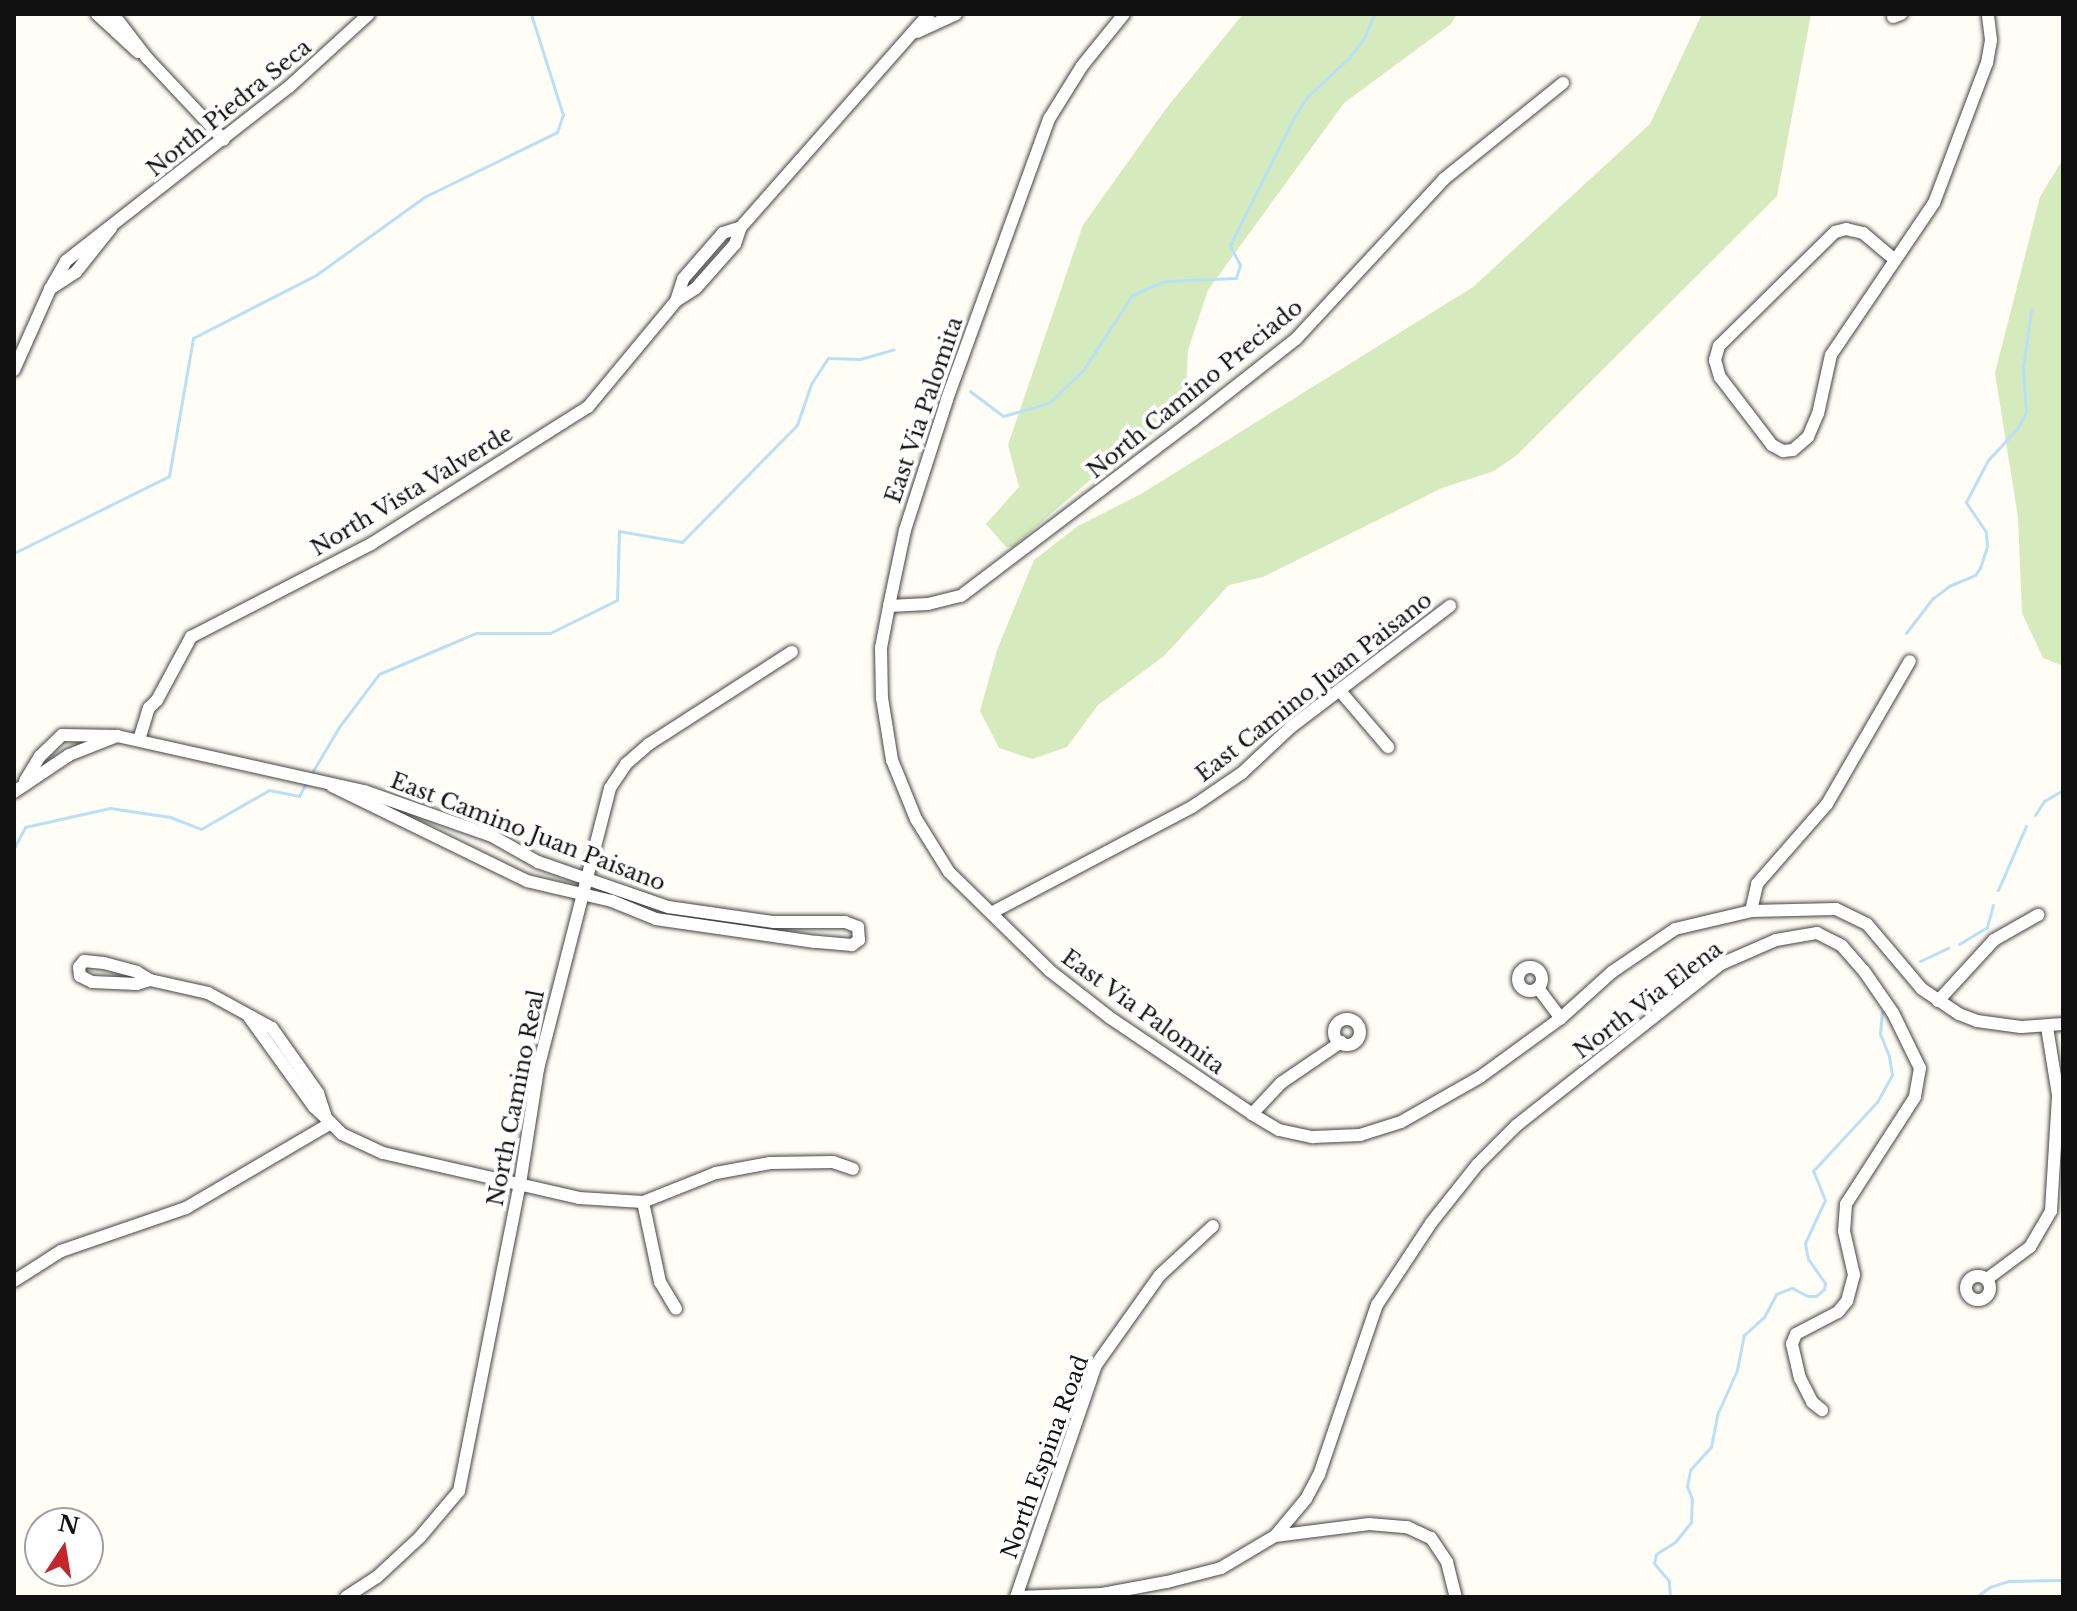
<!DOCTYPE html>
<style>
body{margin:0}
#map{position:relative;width:2077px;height:1611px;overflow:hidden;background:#fffdf5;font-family:"Libre Baskerville",serif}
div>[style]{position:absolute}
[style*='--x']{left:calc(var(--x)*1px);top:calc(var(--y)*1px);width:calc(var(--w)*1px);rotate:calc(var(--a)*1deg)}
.green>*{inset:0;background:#d5ebbd}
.stream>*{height:3px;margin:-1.5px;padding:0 1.5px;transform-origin:1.5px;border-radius:1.5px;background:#b9e0f7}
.roads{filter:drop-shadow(0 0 2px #444) drop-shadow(0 0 2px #444)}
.street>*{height:12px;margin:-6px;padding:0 6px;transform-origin:6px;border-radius:6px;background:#fff}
.street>.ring{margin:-6px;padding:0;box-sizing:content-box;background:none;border:12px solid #fff;border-radius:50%}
span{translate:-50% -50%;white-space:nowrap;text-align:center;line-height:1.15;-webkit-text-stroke:8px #fff;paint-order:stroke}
.street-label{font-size:22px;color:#111}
.frame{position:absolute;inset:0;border:16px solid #111;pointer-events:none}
.north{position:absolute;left:24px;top:1507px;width:80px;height:80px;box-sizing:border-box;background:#fff;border:2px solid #a0a0a0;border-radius:50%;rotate:12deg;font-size:22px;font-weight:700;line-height:32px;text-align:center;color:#111}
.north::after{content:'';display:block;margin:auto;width:28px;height:36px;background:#c4262e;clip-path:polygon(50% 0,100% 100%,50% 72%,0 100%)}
</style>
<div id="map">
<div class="green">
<div style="clip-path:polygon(1243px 14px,1457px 14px,1451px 24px,1344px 103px,1208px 290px,1188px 350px,1185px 409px,1089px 481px,1013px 547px,1006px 547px,986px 524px,1019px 487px,1008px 445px,1083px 225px,1165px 110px)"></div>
<div style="clip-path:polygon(1702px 14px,1811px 14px,1777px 196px,1517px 455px,1494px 471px,1442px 488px,1263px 577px,1229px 585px,1164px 656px,1098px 705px,1067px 747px,1032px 759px,999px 748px,980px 711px,997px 650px,1034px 560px,1078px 526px,1141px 494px,1473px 287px,1650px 124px)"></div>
<div style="clip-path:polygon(2063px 159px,2063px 666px,2043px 658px,2022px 613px,2018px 517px,1995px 373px,2040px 197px)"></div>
</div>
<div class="stream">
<div style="--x:970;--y:391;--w:41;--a:37.1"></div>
<div style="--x:1003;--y:416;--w:48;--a:-15.8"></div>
<div style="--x:1049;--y:403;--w:49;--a:-44.2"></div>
<div style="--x:1084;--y:369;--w:88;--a:-57"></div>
<div style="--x:1132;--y:295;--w:36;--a:-23"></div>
<div style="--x:1165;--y:281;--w:71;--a:-2.4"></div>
<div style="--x:1236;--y:278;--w:14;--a:-73"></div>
<div style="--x:1240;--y:265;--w:22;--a:-117"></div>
<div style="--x:1230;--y:245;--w:144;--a:-63.3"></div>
<div style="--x:1295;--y:116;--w:22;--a:-58"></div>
<div style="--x:1307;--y:97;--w:57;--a:-42.9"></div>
<div style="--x:1349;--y:58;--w:25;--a:-53"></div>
<div style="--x:1364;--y:38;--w:26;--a:-67"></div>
<div style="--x:14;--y:553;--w:173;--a:-26.4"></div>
<div style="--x:169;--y:476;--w:140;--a:-80.1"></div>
<div style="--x:193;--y:338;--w:138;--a:-27.1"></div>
<div style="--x:316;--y:275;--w:133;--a:-35.8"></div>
<div style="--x:424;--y:197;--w:148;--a:-26"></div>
<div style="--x:557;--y:132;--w:18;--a:-71"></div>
<div style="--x:563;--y:115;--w:106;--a:-107.6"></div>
<div style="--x:1906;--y:633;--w:43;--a:-52.6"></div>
<div style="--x:1932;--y:599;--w:21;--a:-37"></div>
<div style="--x:1949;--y:586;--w:28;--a:-23"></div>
<div style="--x:1975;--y:575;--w:9;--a:-54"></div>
<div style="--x:1980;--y:568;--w:23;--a:-72"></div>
<div style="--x:1987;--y:546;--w:14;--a:-94"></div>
<div style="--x:1986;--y:532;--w:36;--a:-124"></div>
<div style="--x:1966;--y:502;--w:47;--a:-62.4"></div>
<div style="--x:1988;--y:460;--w:42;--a:-46.9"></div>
<div style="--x:2017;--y:429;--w:19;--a:-62"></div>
<div style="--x:2026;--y:412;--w:43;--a:-94"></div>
<div style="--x:2023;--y:369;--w:60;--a:-82.3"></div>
<div style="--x:310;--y:776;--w:57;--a:-59.4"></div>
<div style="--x:339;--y:727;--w:66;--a:-53"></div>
<div style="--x:379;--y:674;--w:105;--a:-22.9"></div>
<div style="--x:476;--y:633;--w:74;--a:0"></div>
<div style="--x:550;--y:633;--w:75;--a:-26.2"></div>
<div style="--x:617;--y:600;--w:69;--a:-88.3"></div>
<div style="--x:619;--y:531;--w:64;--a:9.9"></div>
<div style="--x:682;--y:542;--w:164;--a:-45.5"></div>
<div style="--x:797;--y:425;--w:43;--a:-71.1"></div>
<div style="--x:811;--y:384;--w:31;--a:-57"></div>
<div style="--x:828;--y:358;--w:32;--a:2"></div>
<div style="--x:860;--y:359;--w:35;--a:-16"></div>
<div style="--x:2035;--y:815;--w:17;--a:-57"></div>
<div style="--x:2044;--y:801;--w:22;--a:-30"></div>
<div style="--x:14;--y:848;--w:24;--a:-62"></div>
<div style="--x:25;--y:827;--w:87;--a:-12.6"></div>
<div style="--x:110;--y:808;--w:61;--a:8.5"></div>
<div style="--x:170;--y:817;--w:33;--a:21"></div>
<div style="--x:201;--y:829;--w:78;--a:-29.8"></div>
<div style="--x:269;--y:790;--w:31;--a:11"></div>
<div style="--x:299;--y:796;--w:15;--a:-62"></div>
<div style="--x:1998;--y:890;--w:70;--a:-66.4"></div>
<div style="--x:1959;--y:944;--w:33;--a:-31"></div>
<div style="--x:1987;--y:927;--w:23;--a:-75"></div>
<div style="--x:1920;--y:961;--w:31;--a:-25"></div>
<div style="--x:1670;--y:1597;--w:16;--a:-94"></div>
<div style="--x:1669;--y:1581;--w:23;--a:-130"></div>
<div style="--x:1654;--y:1563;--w:9;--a:-77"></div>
<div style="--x:1656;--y:1554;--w:22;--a:-32"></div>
<div style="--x:1675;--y:1542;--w:26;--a:-51"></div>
<div style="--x:1691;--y:1522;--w:23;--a:-88"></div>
<div style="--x:1692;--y:1499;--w:14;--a:-111"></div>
<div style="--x:1687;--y:1486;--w:16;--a:-79"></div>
<div style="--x:1690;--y:1470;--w:31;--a:-48"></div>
<div style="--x:1711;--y:1447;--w:33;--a:-79"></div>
<div style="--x:1717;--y:1415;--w:49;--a:-66"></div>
<div style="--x:1737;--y:1370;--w:36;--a:-79"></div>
<div style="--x:1744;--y:1335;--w:27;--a:-42"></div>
<div style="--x:1764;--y:1317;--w:26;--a:-62"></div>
<div style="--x:1776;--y:1294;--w:17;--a:-21"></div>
<div style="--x:1792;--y:1288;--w:18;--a:27"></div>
<div style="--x:1808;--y:1296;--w:8;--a:0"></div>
<div style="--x:1816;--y:1296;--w:11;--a:-41"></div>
<div style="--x:1824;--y:1289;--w:6;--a:-81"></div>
<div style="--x:1825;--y:1283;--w:29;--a:-125"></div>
<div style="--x:1808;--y:1259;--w:16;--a:-101"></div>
<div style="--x:1805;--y:1243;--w:47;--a:-65.1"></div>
<div style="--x:1825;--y:1200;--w:31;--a:-112"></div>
<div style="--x:1813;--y:1171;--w:94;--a:-47.2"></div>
<div style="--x:1877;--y:1102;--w:31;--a:-61"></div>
<div style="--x:1892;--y:1075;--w:19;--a:-99"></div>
<div style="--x:1889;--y:1056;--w:24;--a:-112"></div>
<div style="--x:1880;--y:1034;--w:22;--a:-85"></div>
<div style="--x:1976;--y:1597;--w:17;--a:-36"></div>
<div style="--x:1990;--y:1587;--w:20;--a:-18"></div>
<div style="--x:2009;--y:1581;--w:54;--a:-1.1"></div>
</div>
<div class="roads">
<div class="street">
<div style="--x:97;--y:14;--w:56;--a:42.8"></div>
<div style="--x:113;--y:14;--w:56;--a:52.3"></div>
<div style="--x:147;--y:58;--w:112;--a:46.8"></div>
<div style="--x:1124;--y:14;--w:67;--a:128.9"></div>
<div style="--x:1082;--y:66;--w:62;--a:121.9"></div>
<div style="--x:1049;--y:119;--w:299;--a:110"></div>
<div style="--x:947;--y:400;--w:137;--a:107.9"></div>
<div style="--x:905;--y:530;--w:78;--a:101.9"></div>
<div style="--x:889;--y:606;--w:43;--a:100.8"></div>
<div style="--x:881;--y:648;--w:50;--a:88.9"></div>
<div style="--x:882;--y:698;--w:63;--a:80.8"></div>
<div style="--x:892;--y:760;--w:64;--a:67.9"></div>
<div style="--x:916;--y:819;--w:62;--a:58.1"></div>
<div style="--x:949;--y:872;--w:141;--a:44.4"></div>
<div style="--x:1050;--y:971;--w:75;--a:37.9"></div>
<div style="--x:1109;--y:1017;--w:173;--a:34.1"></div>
<div style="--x:1252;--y:1114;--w:31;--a:31"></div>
<div style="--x:1279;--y:1130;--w:35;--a:12"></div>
<div style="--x:1313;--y:1137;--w:47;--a:-2.4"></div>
<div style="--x:1360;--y:1135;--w:43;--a:-17.6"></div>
<div style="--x:1401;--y:1122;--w:91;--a:-29.7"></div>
<div style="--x:1480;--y:1077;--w:100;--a:-36.1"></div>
<div style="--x:1561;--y:1018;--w:69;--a:-42"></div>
<div style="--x:1612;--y:972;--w:76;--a:-34.3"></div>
<div style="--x:1675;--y:929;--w:78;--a:-13.3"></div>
<div style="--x:1751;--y:911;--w:85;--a:-1.3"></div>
<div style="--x:1836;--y:909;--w:34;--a:26"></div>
<div style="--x:1867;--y:924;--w:85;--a:49.8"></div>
<div style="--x:1922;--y:989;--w:45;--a:34"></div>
<div style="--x:1959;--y:1014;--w:19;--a:21"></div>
<div style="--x:1977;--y:1021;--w:44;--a:7.8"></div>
<div style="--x:2021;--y:1027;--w:42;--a:-4.1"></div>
<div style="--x:1893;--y:17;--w:9;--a:-21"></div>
<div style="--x:917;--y:32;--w:43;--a:-24.8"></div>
<div style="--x:111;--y:228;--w:56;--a:128.5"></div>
<div style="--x:76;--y:272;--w:31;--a:147"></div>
<div style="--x:50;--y:289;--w:32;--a:-60"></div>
<div style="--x:66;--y:261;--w:283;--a:-38"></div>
<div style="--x:289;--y:87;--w:108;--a:-42.4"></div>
<div style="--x:1895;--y:260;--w:42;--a:-139.8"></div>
<div style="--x:1863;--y:233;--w:17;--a:-167"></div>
<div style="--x:1846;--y:229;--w:11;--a:165"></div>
<div style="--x:1835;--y:232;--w:163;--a:135.5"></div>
<div style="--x:1719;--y:346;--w:15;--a:106"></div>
<div style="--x:1715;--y:360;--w:18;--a:74"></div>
<div style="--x:1720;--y:377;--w:86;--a:52.6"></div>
<div style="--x:1772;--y:445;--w:13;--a:29"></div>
<div style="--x:1783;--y:451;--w:10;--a:-6"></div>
<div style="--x:1793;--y:450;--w:20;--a:-41"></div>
<div style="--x:1808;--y:437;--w:25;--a:-67"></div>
<div style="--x:1818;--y:414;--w:60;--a:-77.6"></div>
<div style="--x:1831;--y:355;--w:184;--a:-55.9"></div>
<div style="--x:1934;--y:203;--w:150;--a:-69.3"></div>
<div style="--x:1987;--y:63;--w:23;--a:-80"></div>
<div style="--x:1991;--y:40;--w:26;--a:-97"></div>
<div style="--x:676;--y:301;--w:23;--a:-72"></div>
<div style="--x:683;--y:279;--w:61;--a:-49"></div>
<div style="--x:723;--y:233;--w:19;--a:-18"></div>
<div style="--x:14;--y:370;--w:89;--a:-66"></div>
<div style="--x:889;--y:606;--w:39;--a:-3"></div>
<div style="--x:928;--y:604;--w:34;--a:-14"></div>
<div style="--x:961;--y:596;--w:291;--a:-37.2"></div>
<div style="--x:1193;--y:420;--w:131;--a:-38.2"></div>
<div style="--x:1296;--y:339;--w:218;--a:-47.2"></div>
<div style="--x:1444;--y:179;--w:153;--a:-38.9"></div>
<div style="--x:1340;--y:691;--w:74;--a:49.4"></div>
<div style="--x:117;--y:736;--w:253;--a:12.6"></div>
<div style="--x:364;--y:791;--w:136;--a:19.4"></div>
<div style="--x:492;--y:836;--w:53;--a:29.5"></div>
<div style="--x:538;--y:862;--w:138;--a:19.1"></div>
<div style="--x:668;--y:907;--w:107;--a:8.1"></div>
<div style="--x:774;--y:922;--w:71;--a:0"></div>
<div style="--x:845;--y:922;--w:14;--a:21"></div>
<div style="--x:858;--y:927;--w:13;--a:86"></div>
<div style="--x:859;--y:940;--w:9;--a:144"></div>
<div style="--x:852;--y:945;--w:37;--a:-175"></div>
<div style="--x:815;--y:942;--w:161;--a:-171.8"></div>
<div style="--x:656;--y:919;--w:48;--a:-157.8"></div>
<div style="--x:612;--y:901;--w:87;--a:-166.8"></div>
<div style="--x:527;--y:881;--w:217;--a:-154"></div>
<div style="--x:139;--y:740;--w:34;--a:-73"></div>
<div style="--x:149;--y:708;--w:11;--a:-45"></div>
<div style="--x:157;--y:700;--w:72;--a:-61.6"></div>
<div style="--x:191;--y:637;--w:203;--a:-27.3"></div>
<div style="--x:371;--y:544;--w:257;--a:-32.3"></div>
<div style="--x:588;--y:407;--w:138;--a:-50.3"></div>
<div style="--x:676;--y:301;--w:24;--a:-33"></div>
<div style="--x:696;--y:288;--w:59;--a:-48.4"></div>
<div style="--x:735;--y:244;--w:18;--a:-71"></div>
<div style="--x:741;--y:227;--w:284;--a:-48.6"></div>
<div style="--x:14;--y:792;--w:66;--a:-33.9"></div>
<div style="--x:69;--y:755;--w:52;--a:-21.6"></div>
<div style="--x:117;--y:736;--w:55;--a:-179"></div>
<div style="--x:62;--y:735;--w:30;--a:136"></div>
<div style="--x:40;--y:756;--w:29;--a:121"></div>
<div style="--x:1751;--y:911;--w:28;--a:-77"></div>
<div style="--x:1757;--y:884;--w:106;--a:-48.8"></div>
<div style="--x:1827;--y:804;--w:165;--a:-59.9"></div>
<div style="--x:991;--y:913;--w:227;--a:-27.8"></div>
<div style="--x:1192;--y:807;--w:60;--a:-34.2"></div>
<div style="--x:1242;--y:773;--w:67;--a:-43.2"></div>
<div style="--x:1291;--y:727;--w:200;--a:-37.3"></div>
<div class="ring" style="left:1518px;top:967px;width:12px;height:12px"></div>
<div style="--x:150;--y:980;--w:14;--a:163"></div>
<div style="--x:137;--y:984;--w:45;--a:-177.5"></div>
<div style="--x:92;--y:982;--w:13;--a:-153"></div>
<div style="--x:80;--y:976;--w:9;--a:-96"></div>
<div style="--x:79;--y:967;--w:8;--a:-50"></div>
<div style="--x:84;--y:961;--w:20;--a:6"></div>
<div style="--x:104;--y:963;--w:34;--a:15"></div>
<div style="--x:137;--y:972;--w:15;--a:32"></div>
<div style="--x:150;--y:980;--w:59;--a:12.6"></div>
<div style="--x:208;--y:993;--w:73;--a:28.7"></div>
<div style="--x:272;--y:1028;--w:80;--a:54.7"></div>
<div style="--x:318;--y:1093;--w:26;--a:72"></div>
<div style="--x:326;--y:1118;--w:16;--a:-137"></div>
<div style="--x:314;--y:1107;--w:111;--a:-125.8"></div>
<div style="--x:1538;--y:988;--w:38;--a:53"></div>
<div style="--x:1938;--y:1001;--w:83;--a:-47.4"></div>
<div style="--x:1994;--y:940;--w:51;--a:-29.6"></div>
<div class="ring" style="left:1334px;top:1019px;width:14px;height:14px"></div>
<div style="--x:1252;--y:1114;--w:42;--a:-46.9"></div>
<div style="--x:1281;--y:1083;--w:73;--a:-34.3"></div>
<div style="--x:326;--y:1118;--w:23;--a:45"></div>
<div style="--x:342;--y:1134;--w:45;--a:24.9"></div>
<div style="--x:383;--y:1153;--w:201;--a:12.9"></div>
<div style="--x:579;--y:1198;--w:64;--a:3.6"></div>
<div style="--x:643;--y:1202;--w:79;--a:-21.7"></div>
<div style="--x:716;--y:1173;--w:55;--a:-10.5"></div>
<div style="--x:770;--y:1163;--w:63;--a:-0.9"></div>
<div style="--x:833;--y:1162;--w:21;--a:19"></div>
<div style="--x:643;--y:1202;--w:82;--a:78"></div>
<div style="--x:660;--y:1282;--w:31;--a:59"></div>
<div class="ring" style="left:1966px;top:1276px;width:12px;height:12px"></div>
<div style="--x:1987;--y:1279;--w:54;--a:-36.7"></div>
<div style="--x:2030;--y:1247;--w:42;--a:-59.7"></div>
<div style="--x:2051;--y:1211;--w:116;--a:-86.5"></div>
<div style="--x:2058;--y:1095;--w:69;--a:-99.2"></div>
<div style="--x:14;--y:1281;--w:56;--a:-32.6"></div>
<div style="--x:61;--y:1251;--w:132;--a:-19"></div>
<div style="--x:186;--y:1208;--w:168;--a:-30.4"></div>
<div style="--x:1275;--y:1536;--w:95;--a:-7.3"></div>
<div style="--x:1369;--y:1524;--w:38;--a:5"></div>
<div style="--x:1407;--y:1527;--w:26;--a:25"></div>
<div style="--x:1431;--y:1538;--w:29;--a:56"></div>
<div style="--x:1447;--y:1562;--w:36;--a:76"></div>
<div style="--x:346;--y:1597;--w:37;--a:-33"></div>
<div style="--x:377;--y:1577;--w:59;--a:-42.9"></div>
<div style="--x:420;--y:1537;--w:60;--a:-49.7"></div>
<div style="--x:459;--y:1491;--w:313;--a:-78.8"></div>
<div style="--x:520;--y:1184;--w:116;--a:-81.1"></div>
<div style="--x:538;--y:1069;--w:290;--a:-75.6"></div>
<div style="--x:610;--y:788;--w:29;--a:-56"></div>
<div style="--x:626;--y:764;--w:30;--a:-41"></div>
<div style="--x:649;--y:744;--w:170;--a:-32.8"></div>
<div style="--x:1016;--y:1597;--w:86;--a:-2"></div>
<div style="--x:1102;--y:1594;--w:66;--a:-10.5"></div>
<div style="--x:1167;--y:1582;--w:56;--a:-14.5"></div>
<div style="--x:1221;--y:1568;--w:63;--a:-30.7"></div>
<div style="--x:1275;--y:1536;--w:48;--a:-50"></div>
<div style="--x:1306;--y:1499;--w:27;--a:-62"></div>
<div style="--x:1319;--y:1475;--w:180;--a:-71.2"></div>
<div style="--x:1377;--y:1305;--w:98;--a:-56.6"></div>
<div style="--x:1431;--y:1223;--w:75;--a:-51.5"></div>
<div style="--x:1478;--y:1164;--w:55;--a:-45"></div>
<div style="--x:1517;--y:1125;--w:260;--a:-38.3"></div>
<div style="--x:1721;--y:964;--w:60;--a:-23.6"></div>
<div style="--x:1776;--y:940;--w:42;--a:-9.7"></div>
<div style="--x:1817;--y:933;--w:28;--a:27"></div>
<div style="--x:1842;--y:946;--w:33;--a:49"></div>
<div style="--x:1864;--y:971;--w:51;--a:55.4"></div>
<div style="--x:1893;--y:1013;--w:61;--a:63.9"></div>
<div style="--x:1920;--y:1068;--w:29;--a:100"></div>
<div style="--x:1915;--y:1097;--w:127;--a:122.8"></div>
<div style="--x:1846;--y:1204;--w:27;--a:94"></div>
<div style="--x:1844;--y:1231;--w:45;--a:77.2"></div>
<div style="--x:1854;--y:1275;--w:27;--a:105"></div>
<div style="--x:1847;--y:1301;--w:14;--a:129"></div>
<div style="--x:1838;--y:1312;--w:47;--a:152.4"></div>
<div style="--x:1796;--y:1334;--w:11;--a:112"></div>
<div style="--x:1792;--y:1344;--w:35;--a:77"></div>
<div style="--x:1800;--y:1378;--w:27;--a:63"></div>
<div style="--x:1812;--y:1402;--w:13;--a:39"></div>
<div style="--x:1016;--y:1597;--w:245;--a:-71"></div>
<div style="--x:1096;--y:1365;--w:110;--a:-54.6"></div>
<div style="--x:1160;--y:1275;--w:72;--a:-42.8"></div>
</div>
</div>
<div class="street-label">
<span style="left:229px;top:108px;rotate:-39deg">North Piedra Seca</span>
<span style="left:1195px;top:389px;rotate:-39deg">North Camino Preciado</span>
<span style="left:924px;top:410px;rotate:-71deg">East Via Palomita</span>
<span style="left:412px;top:491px;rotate:-31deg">North Vista Valverde</span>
<span style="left:1314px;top:687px;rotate:-38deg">East Camino Juan Paisano</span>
<span style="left:528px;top:832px;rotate:21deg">East Camino Juan Paisano</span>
<span style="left:1648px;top:1000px;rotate:-37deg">North Via Elena</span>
<span style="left:1143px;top:1012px;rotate:36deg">East Via Palomita</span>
<span style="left:516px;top:1098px;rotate:-79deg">North Camino Real</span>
<span style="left:1045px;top:1457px;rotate:-70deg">North Espina Road</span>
</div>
<div class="frame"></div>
<div class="north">N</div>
</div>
